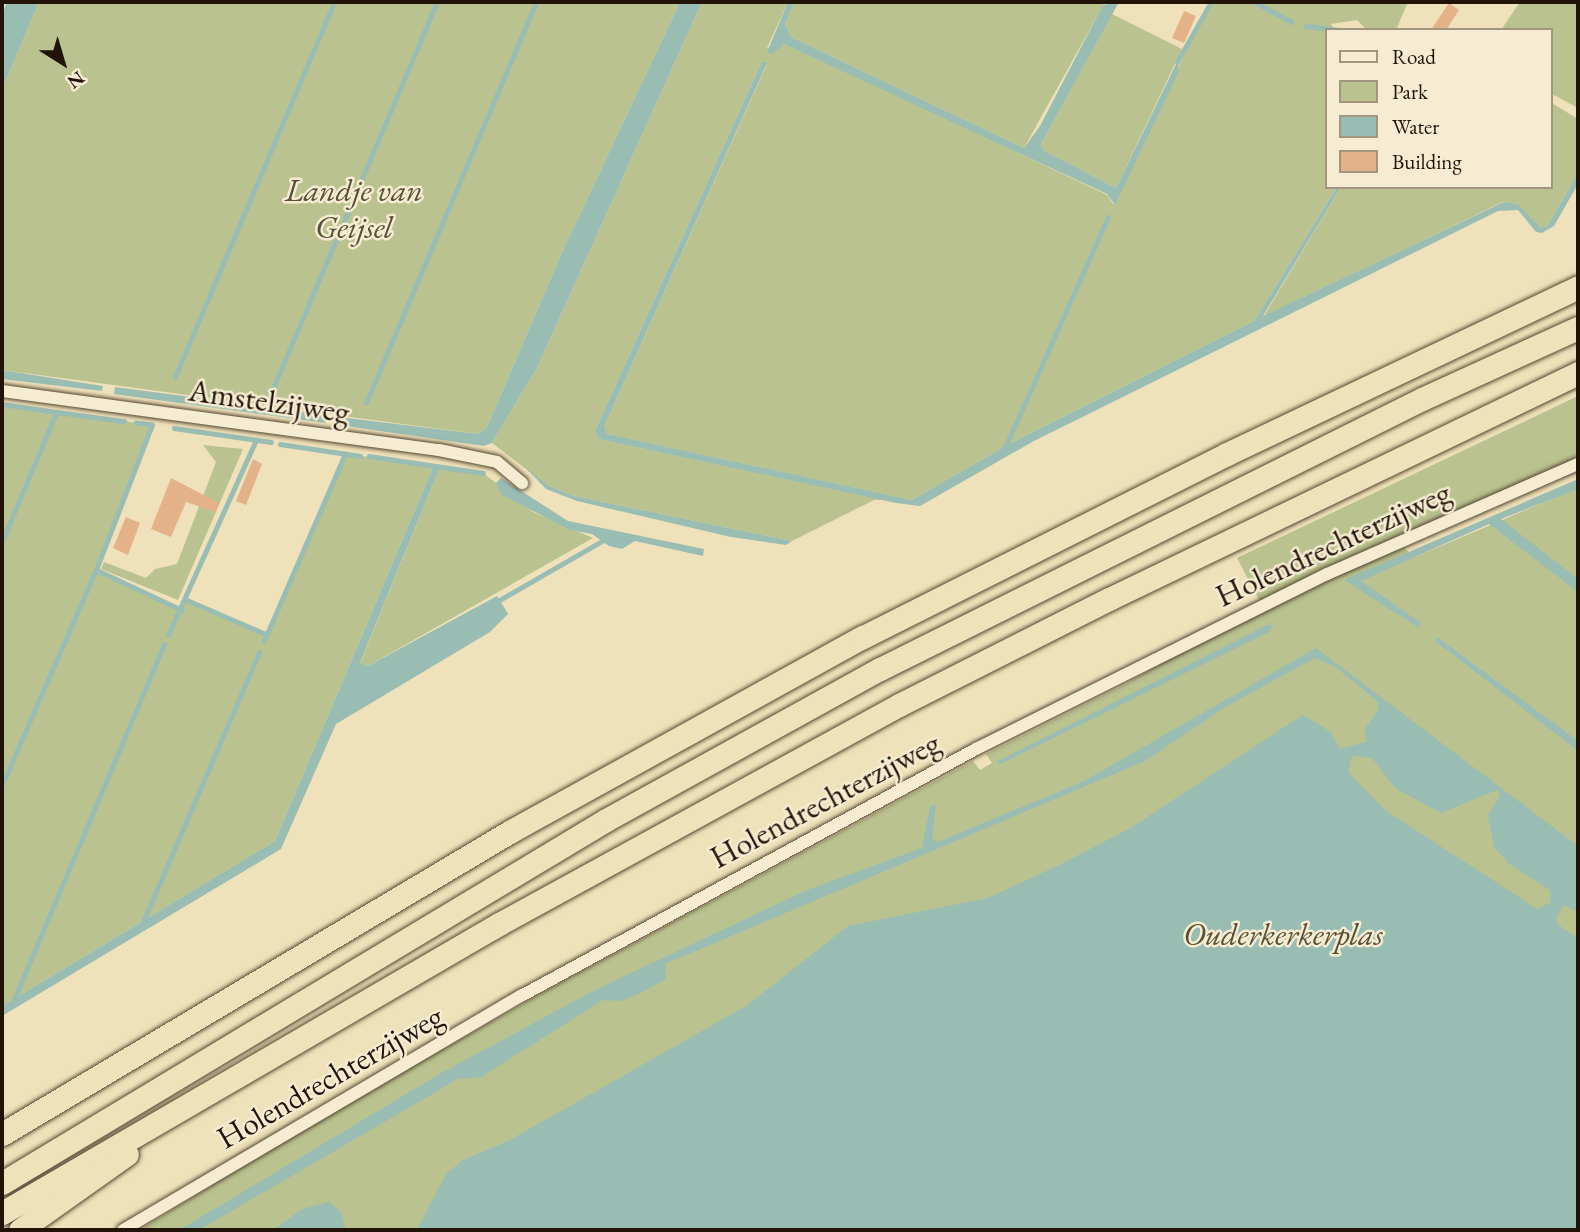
<!DOCTYPE html>
<style>
body{margin:0}
#map{position:relative;width:1580px;height:1232px;overflow:hidden;background:#efe1b9;font-family:"EB Garamond",serif}
div>[style]{position:absolute}
[style*='--x']{left:calc(var(--x)*1px);top:calc(var(--y)*1px);width:calc(var(--w)*1px);rotate:calc(var(--a)*1deg)}
.green>*{inset:0;background:#bac28f}
.water>*{inset:0;background:#9abdb3}
.stream>*{height:4.5px;margin:-2.25px;padding:0 2.25px;transform-origin:2.25px;border-radius:2.25px;background:#9abdb3}
.building>*{inset:0;background:#e3b288}
.roads{filter:drop-shadow(0 0 2px #554634) drop-shadow(0 0 2px #554634)}
.minor>*{height:12px;margin:-6px;padding:0 6px;transform-origin:6px;border-radius:6px;background:#f5ecd2}
.motorway>*{height:23px;margin:-11.5px;padding:0 11.5px;transform-origin:11.5px;border-radius:11.5px;background:#efe1b9}
span{translate:-50% -50%;white-space:nowrap;text-align:center;line-height:1.15;-webkit-text-stroke:5px #f5ecd2;paint-order:stroke}
.park-label{font-size:32px;color:#575037;font-style:italic}
.street-label{font-size:32px;color:#221308}
.frame{position:absolute;inset:0;border:4px solid #221308;pointer-events:none}
.legend{position:absolute;left:1325px;top:28px;width:228px;height:161px;box-sizing:border-box;background:#f5ecd2;border:2px solid #a19581;margin:0;padding:9px 12px;list-style:none;font-size:21px;color:#221308}
.legend li{display:flex;align-items:center;gap:14px;height:35px}
.legend b{width:35px;border:2px solid #a19581}
.north{position:absolute;left:28px;top:28px;width:70px;height:70px;-webkit-text-stroke:5px #f5ecd2;paint-order:stroke;rotate:143deg;font-size:19px;font-weight:700;line-height:28px;text-align:center;color:#221308}
.north::after{content:'';display:block;margin:auto;width:24px;height:32px;background:#221308;clip-path:polygon(50% 0,100% 100%,50% 72%,0 100%)}
</style>
<div id="map">
<div class="green">
<div style="clip-path:polygon(39px 2px,680px 2px,563px 250px,486px 429px,477px 434px,2px 370px,2px 90px)"></div>
<div style="clip-path:polygon(702px 2px,788px 2px,767px 48px,784px 44px,893px 93px,1107px 195px,1114px 205px,1209px 2px,1408px 2px,1396px 30px,1367px 30px,1357px 20px,1331px 24px,1335px 30px,1326px 30px,1326px 187px,1337px 187px,1254px 321px,1007px 445px,912px 500px,606px 434px,604px 427px,767px 64px,762px 61px,595px 431px,598px 439px,884px 500px,874px 500px,792px 541px,574px 496px,547px 485px,492px 443px,537px 368px)"></div>
<div style="clip-path:polygon(795px 2px,1105px 2px,1024px 148px,791px 37px,785px 24px)"></div>
<div style="clip-path:polygon(1520px 2px,1578px 2px,1578px 108px,1550px 93px,1550px 30px,1501px 30px)"></div>
<div style="clip-path:polygon(1112px 14px,1182px 49px,1116px 188px,1043px 150px,1041px 144px)"></div>
<div style="clip-path:polygon(1550px 102px,1578px 119px,1578px 173px,1548px 225px,1541px 228px,1518px 204px,1503px 202px,1264px 316px,1341px 187px,1550px 187px)"></div>
<div style="clip-path:polygon(1578px 396px,1578px 459px,1394px 540px,1415px 557px,1578px 488px,1578px 1230px,140px 1230px,309px 1125px,544px 992px,973px 761px,980px 770px,992px 763px,986px 754px,1126px 684px,1273px 597px,1260px 602px,1237px 558px)"></div>
<div style="clip-path:polygon(2px 405px,152px 425px,97px 570px,181px 610px,187px 600px,266px 634px,345px 454px,434px 465px,275px 841px,2px 1006px)"></div>
<div style="clip-path:polygon(203px 445px,243px 449px,178px 600px,101px 569px,104px 562px,146px 578px,155px 569px,177px 564px,216px 462px)"></div>
<div style="clip-path:polygon(440px 467px,483px 473px,533px 512px,593px 538px,368px 666px,360px 664px)"></div>
</div>
<div class="water">
<div style="clip-path:polygon(7px 2px,39px 2px,2px 90px,2px 15px)"></div>
<div style="clip-path:polygon(680px 2px,702px 2px,537px 368px,492px 443px,484px 446px,339px 425px,340px 417px,477px 434px,486px 429px,563px 250px)"></div>
<div style="clip-path:polygon(788px 2px,795px 2px,785px 24px,791px 37px,1024px 148px,1040px 126px,1103px 5px,1119px 2px,1041px 144px,1043px 150px,1116px 188px,1179px 58px,1178px 74px,1115px 205px,1107px 194px,784px 44px,772px 54px,767px 52px)"></div>
<div style="clip-path:polygon(762px 61px,767px 63px,604px 427px,607px 434px,912px 500px,1007px 445px,1254px 321px,1337px 187px,1341px 187px,1263px 316px,1504px 202px,1518px 204px,1541px 228px,1548px 225px,1578px 173px,1578px 184px,1554px 226px,1542px 233px,1536px 232px,1518px 210px,1498px 211px,1034px 441px,920px 506px,896px 503px,598px 439px,595px 431px)"></div>
<div style="clip-path:polygon(2px 370px,103px 386px,102px 391px,2px 379px)"></div>
<div style="clip-path:polygon(115px 387px,327px 415px,326px 423px,114px 394px)"></div>
<div style="clip-path:polygon(522px 464px,547px 485px,574px 496px,792px 541px,786px 545px,731px 537px,577px 501px,546px 489px)"></div>
<div style="clip-path:polygon(434px 465px,440px 467px,360px 663px,368px 666px,497px 596px,508px 614px,490px 632px,336px 724px,281px 849px,2px 1016px,2px 1006px,275px 841px)"></div>
<div style="clip-path:polygon(501px 478px,568px 521px,704px 549px,703px 556px,635px 541px,622px 549px,609px 546px,592px 534px,570px 530px,502px 495px,496px 483px)"></div>
<div style="clip-path:polygon(1578px 479px,1578px 489px,1501px 519px,1578px 579px,1578px 592px,1489px 524px,1361px 581px,1421px 623px,1419px 628px,1344px 580px)"></div>
<div style="clip-path:polygon(1267px 625px,1273px 625px,1269px 632px,1001px 764px,996px 762px)"></div>
<div style="clip-path:polygon(1437px 637px,1578px 741px,1578px 751px,1435px 641px)"></div>
<div style="clip-path:polygon(evenodd,1316px 648px,1578px 846px,1578px 912px,1564px 905px,1557px 916px,1557px 924px,1578px 938px,1578px 1230px,417px 1230px,446px 1174px,463px 1160px,508px 1141px,746px 1006px,848px 926px,988px 898px,1057px 866px,1127px 830px,1303px 715px,1331px 732px,1339px 749px,1366px 742px,1365px 729px,1379px 708px,1377px 701px,1334px 666px,1315px 658px,1227px 706px,1145px 761px,665px 964px,666px 979px,641px 993px,620px 1001px,603px 1000px,481px 1077px,458px 1079px,199px 1230px,179px 1230px,443px 1072px,597px 989px,807px 890px,922px 848px,930px 806px,936px 804px,932px 839px,938px 842px,1084px 781px,1316px 648px,1352px 756px,1372px 758px,1395px 788px,1441px 813px,1497px 790px,1500px 795px,1488px 816px,1494px 847px,1509px 864px,1550px 890px,1551px 902px,1537px 909px,1385px 810px,1348px 772px,1352px 756px)"></div>
<div style="clip-path:polygon(329px 1202px,341px 1212px,346px 1230px,273px 1230px,302px 1209px)"></div>
</div>
<div class="stream">
<div style="--x:1255;--y:2;--w:42;--a:28.4"></div>
<div style="--x:1306;--y:26;--w:31;--a:7"></div>
<div style="--x:1177;--y:62;--w:69;--a:-60.5"></div>
<div style="--x:175;--y:377;--w:407;--a:-67"></div>
<div style="--x:274;--y:386;--w:417;--a:-67"></div>
<div style="--x:366;--y:403;--w:436;--a:-67"></div>
<div style="--x:2;--y:404;--w:56;--a:8.3"></div>
<div style="--x:57;--y:412;--w:142;--a:112.8"></div>
<div style="--x:57;--y:412;--w:68;--a:7.7"></div>
<div style="--x:174;--y:428;--w:98;--a:8.2"></div>
<div style="--x:280;--y:444;--w:81;--a:8.5"></div>
<div style="--x:1003;--y:452;--w:257;--a:-65.9"></div>
<div style="--x:369;--y:456;--w:115;--a:8.5"></div>
<div style="--x:97;--y:570;--w:94;--a:25.2"></div>
<div style="--x:187;--y:600;--w:86;--a:23.3"></div>
<div style="--x:496;--y:602;--w:125;--a:-29.9"></div>
<div style="--x:168;--y:635;--w:214;--a:-65.7"></div>
<div style="--x:264;--y:641;--w:204;--a:-66.6"></div>
<div style="--x:2;--y:785;--w:235;--a:-66.4"></div>
<div style="--x:96;--y:570;--w:155;--a:-68.9"></div>
<div style="--x:152;--y:425;--w:16;--a:-173"></div>
<div style="--x:143;--y:922;--w:293;--a:-66.7"></div>
<div style="--x:13;--y:1002;--w:388;--a:-67.1"></div>
</div>
<div class="building">
<div style="clip-path:polygon(1449px 3px,1459px 10px,1446px 30px,1431px 30px)"></div>
<div style="clip-path:polygon(1184px 11px,1196px 16px,1184px 43px,1172px 38px)"></div>
<div style="clip-path:polygon(253px 459px,262px 464px,246px 505px,236px 501px)"></div>
<div style="clip-path:polygon(171px 478px,219px 503px,216px 512px,186px 502px,171px 537px,151px 529px)"></div>
<div style="clip-path:polygon(126px 517px,140px 523px,128px 555px,113px 548px)"></div>
</div>
<div class="roads">
<div class="minor">
<div style="--x:2;--y:391;--w:441;--a:7.7"></div>
<div style="--x:439;--y:450;--w:59;--a:11.7"></div>
<div style="--x:497;--y:462;--w:33;--a:40"></div>
<div style="--x:123;--y:1230;--w:462;--a:-30.5"></div>
<div style="--x:521;--y:996;--w:518;--a:-28.5"></div>
<div style="--x:976;--y:749;--w:392;--a:-26.5"></div>
<div style="--x:1327;--y:574;--w:274;--a:-23.7"></div>
</div>
<div class="motorway">
<div style="--x:2;--y:1134;--w:592;--a:-30.76"></div>
<div style="--x:511;--y:831;--w:402;--a:-28.9"></div>
<div style="--x:863;--y:637;--w:407;--a:-26.7"></div>
<div style="--x:1227;--y:454;--w:389;--a:-25.4"></div>
<div style="--x:2;--y:1183;--w:705;--a:-31.01"></div>
<div style="--x:606;--y:820;--w:313;--a:-28.9"></div>
<div style="--x:880;--y:669;--w:606;--a:-26.48"></div>
<div style="--x:1422;--y:399;--w:171;--a:-24.5"></div>
<div style="--x:2;--y:1213;--w:575;--a:-30.18"></div>
<div style="--x:499;--y:924;--w:456;--a:-28.7"></div>
<div style="--x:899;--y:705;--w:235;--a:-26.8"></div>
<div style="--x:1109;--y:599;--w:521;--a:-25.73"></div>
<div style="--x:20;--y:1230;--w:131;--a:-35.4"></div>
</div>
</div>
<div class="park-label">
<span style="left:354px;top:209px">Landje van<br>Geijsel</span>
<span style="left:1283px;top:934px">Ouderkerkerplas</span>
</div>
<div class="street-label">
<span style="left:269px;top:401px;rotate:8deg">Amstelzijweg</span>
<span style="left:1333px;top:544px;rotate:-25deg">Holendrechterzijweg</span>
<span style="left:825px;top:800px;rotate:-28deg">Holendrechterzijweg</span>
<span style="left:330px;top:1077px;rotate:-30deg">Holendrechterzijweg</span>
</div>
<div class="frame"></div>
<ul class="legend">
<li><b style="height:9px;background:#f5ecd2"></b>Road</li>
<li><b style="height:19px;background:#bac28f"></b>Park</li>
<li><b style="height:19px;background:#9abdb3"></b>Water</li>
<li><b style="height:19px;background:#e3b288"></b>Building</li>
</ul>
<div class="north">N</div>
</div>
